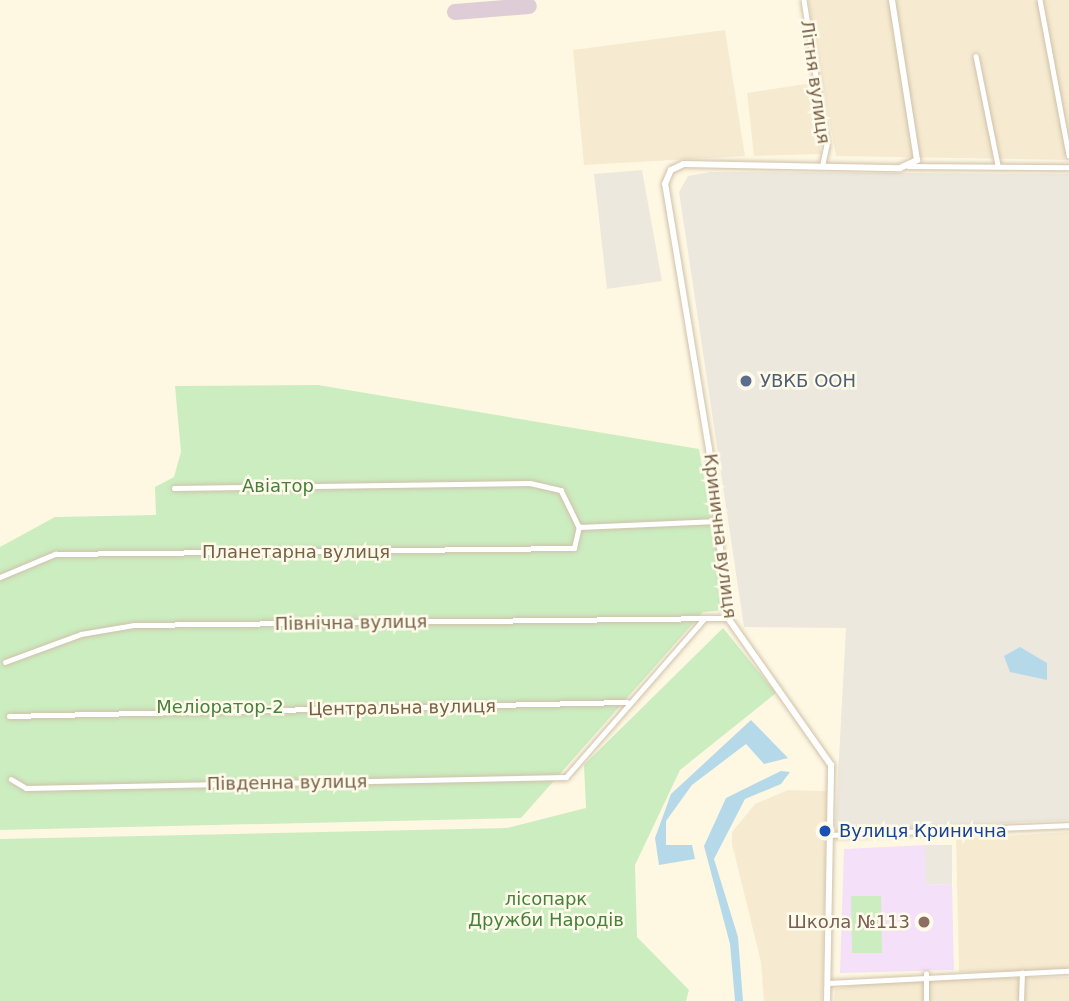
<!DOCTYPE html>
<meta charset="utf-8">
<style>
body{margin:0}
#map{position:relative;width:1069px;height:1001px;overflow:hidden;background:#fef8e3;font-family:"DejaVu Sans",sans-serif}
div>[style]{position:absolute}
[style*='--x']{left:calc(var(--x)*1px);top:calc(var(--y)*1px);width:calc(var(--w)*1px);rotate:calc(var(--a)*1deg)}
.residential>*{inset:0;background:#f6ebd1}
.industrial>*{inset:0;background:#ede8de}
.education>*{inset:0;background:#f5e0fa}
.green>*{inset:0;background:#cbedc0}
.water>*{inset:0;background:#b6d9e9}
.taxiway>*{height:16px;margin:-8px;padding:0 8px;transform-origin:8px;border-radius:8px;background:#deccd6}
.roads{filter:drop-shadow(0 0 2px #d0c1a9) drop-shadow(0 0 2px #d0c1a9)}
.street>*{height:4.5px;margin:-2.25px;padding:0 2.25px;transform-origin:2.25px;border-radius:2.25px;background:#fff}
.secondary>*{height:6px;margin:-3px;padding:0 3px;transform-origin:3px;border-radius:3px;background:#fff}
.dots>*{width:19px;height:19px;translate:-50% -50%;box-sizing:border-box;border:4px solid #fffbeb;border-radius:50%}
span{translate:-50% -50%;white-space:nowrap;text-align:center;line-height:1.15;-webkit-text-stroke:5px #fffbeb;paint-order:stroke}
.street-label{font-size:18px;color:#796147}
.service-label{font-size:18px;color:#4e5e75}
.left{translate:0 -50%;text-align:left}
.park-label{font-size:18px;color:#46803d}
.transit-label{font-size:18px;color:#164399}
.education-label{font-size:18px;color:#785e54}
.right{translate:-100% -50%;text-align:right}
</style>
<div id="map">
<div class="residential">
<div style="clip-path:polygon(808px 0,1069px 0,1069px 160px,836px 156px)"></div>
<div style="clip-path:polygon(725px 30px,745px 156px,584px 165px,573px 50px)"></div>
<div style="clip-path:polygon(811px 83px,821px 154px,754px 156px,747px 93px)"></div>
<div style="clip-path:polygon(788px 790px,827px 791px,822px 1001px,764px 1001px,761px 962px,732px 844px,732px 832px,755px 804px)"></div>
<div style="clip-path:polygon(1069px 832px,1069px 971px,959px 972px,956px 839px)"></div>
<div style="clip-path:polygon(1069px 977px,1069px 1001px,834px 1001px,835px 989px,882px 980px)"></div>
</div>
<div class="industrial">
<div style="clip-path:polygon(642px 170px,662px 281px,607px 289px,594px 174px)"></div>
<div style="clip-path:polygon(710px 172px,1069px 174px,1069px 820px,835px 831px,846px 628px,744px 627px,679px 192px,688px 176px)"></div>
<div style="clip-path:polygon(925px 845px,952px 845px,952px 884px,925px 885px)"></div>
</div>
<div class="education">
<div style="clip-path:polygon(925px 845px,926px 885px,952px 884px,954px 970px,840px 973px,844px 849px)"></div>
</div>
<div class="green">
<div style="clip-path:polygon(318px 385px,699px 449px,727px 610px,703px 612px,521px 818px,0 830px,0 547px,55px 517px,156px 515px,155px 487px,174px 477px,181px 452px,175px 386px)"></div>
<div style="clip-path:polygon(723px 628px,776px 693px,680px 770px,635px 865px,637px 937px,689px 990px,686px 1001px,0 1001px,0 839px,507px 828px,586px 808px,584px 765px)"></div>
<div style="clip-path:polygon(851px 896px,881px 896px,882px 953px,852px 953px)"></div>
</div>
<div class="water">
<div style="clip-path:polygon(1020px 647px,1047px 663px,1047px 680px,1010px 672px,1004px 656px)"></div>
<div style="clip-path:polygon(751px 720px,788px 758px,764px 764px,746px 744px,692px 785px,666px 821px,666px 845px,692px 845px,695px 859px,659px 865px,655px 838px,671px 794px)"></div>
<div style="clip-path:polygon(781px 771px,790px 772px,781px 784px,745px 799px,714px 859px,738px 937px,743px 1001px,735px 1001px,730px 944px,704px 846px,726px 798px)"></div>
</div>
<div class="taxiway">
<div style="--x:455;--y:12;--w:74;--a:-4.6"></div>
</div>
<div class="roads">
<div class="street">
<div style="--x:804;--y:0;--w:147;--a:81"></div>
<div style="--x:827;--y:145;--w:19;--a:102"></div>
<div style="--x:1040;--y:0;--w:158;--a:79.4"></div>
<div style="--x:976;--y:56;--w:111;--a:78.6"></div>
<div style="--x:908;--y:166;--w:161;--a:0.4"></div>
<div style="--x:174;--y:488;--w:356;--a:-0.8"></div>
<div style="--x:530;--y:483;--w:32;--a:13"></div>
<div style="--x:561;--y:490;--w:41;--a:64.1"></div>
<div style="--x:579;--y:527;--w:139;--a:-2.5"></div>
<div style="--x:0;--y:577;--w:60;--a:-22.7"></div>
<div style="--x:55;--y:554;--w:519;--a:-0.66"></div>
<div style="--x:574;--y:548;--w:22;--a:-77"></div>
<div style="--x:5;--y:662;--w:81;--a:-20.2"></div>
<div style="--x:81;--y:634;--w:54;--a:-9.6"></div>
<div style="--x:134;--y:625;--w:594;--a:-0.68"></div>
<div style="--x:9;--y:716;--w:618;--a:-1.3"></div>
<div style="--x:11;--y:779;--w:17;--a:31"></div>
<div style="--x:26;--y:788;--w:540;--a:-1.17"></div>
<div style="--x:566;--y:777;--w:210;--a:-48.9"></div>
<div style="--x:831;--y:835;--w:238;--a:-2.4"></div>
<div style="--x:828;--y:983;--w:241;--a:-2.9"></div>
<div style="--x:926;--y:1001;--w:27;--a:-90"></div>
<div style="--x:1021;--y:1001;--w:28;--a:-88"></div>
</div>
<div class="secondary">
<div style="--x:827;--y:1001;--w:236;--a:-89"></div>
<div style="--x:831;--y:765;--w:179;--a:-125"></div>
<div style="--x:728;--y:618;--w:170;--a:-96.4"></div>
<div style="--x:709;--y:449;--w:269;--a:-99.4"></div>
<div style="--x:665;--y:184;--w:15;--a:-67"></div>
<div style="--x:671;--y:170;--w:14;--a:-25"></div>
<div style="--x:684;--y:164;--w:216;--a:1.1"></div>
<div style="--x:900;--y:168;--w:19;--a:-25"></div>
<div style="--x:917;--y:160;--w:162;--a:-98.9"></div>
</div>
</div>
<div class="dots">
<div style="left:746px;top:381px;background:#5c6f8a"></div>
<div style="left:825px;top:831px;background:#1a4fb4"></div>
<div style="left:924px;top:922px;background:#8d6e63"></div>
</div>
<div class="street-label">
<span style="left:815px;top:82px;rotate:82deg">Літня вулиця</span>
<span style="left:720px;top:536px;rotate:83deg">Кринична вулиця</span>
<span style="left:296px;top:552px">Планетарна вулиця</span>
<span style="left:351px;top:623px;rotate:-1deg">Північна вулиця</span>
<span style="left:402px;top:708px;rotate:-1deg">Центральна вулиця</span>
<span style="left:287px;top:783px;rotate:-1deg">Південна вулиця</span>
</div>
<div class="service-label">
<span class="left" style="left:760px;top:381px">УВКБ ООН</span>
</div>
<div class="park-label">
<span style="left:278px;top:486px">Авіатор</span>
<span style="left:220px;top:707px">Меліоратор-2</span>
<span style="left:546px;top:910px">лісопарк<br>Дружби Народів</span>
</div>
<div class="transit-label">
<span class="left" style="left:839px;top:831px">Вулиця Кринична</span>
</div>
<div class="education-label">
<span class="right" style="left:910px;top:922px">Школа №113</span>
</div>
</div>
